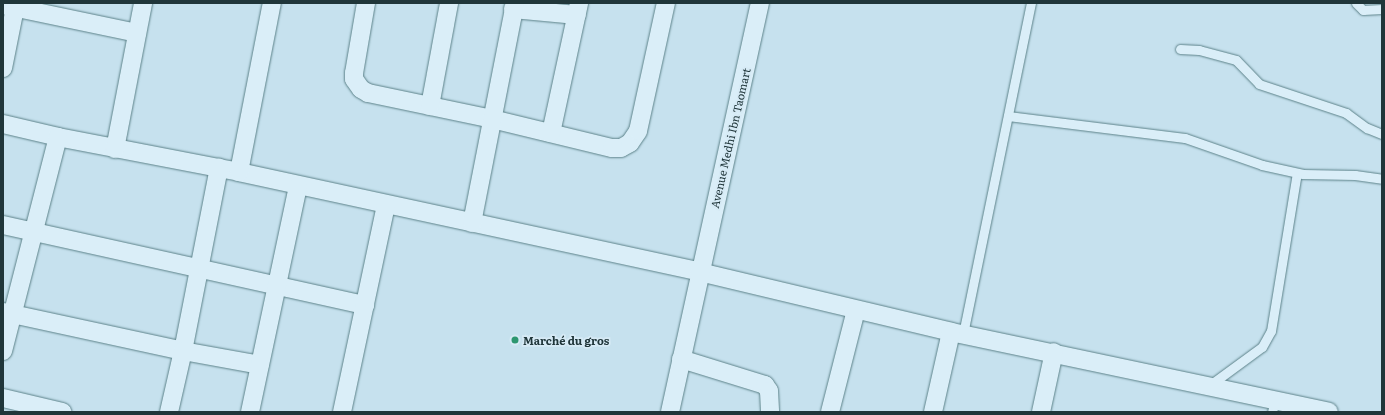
<!DOCTYPE html>
<meta charset="utf-8">
<style>
body{margin:0}
#map{position:relative;width:1385px;height:415px;overflow:hidden;background:#c6e1ee;font-family:Literata,serif}
div>[style]{position:absolute}
[style*='--x']{left:calc(var(--x)*1px);top:calc(var(--y)*1px);width:calc(var(--w)*1px);rotate:calc(var(--a)*1deg)}
.roads{filter:drop-shadow(0 0 1px #5c8289) drop-shadow(0 0 1px #5c8289)}
.service>*{height:9px;margin:-4.5px;padding:0 4.5px;transform-origin:4.5px;border-radius:4.5px;background:#daeef8}
.minor>*{height:18px;margin:-9px;padding:0 9px;transform-origin:9px;border-radius:9px;background:#daeef8}
.dots>*{width:11px;height:11px;translate:-50% -50%;box-sizing:border-box;border:2px solid #d6eaf5;border-radius:50%}
span{translate:-50% -50%;white-space:nowrap;text-align:center;line-height:1.15;-webkit-text-stroke:3.5px #d6eaf5;paint-order:stroke}
.street-label{font-size:11px;color:#20363a}
.poi-label{font-size:11px;color:#20363a;font-weight:700}
.left{translate:0 -50%;text-align:left}
.frame{position:absolute;inset:0;border:4px solid #20363a;pointer-events:none}
</style>
<div id="map">
<div class="roads">
<div class="service">
<div style="--x:1356;--y:3;--w:10;--a:45"></div>
<div style="--x:1363;--y:10;--w:19;--a:-3"></div>
<div style="--x:1180;--y:49;--w:19;--a:3"></div>
<div style="--x:1199;--y:50;--w:38;--a:15"></div>
<div style="--x:1236;--y:60;--w:33;--a:46"></div>
<div style="--x:1259;--y:84;--w:92;--a:18.4"></div>
<div style="--x:1346;--y:113;--w:26;--a:36"></div>
<div style="--x:1367;--y:128;--w:16;--a:22"></div>
<div style="--x:1008;--y:116;--w:178;--a:7.1"></div>
<div style="--x:1185;--y:138;--w:82;--a:19.3"></div>
<div style="--x:1262;--y:165;--w:42;--a:12.4"></div>
<div style="--x:1303;--y:174;--w:52;--a:1.1"></div>
<div style="--x:1355;--y:175;--w:27;--a:8"></div>
<div style="--x:963;--y:334;--w:338;--a:-78.4"></div>
<div style="--x:1210;--y:385;--w:64;--a:-36.2"></div>
<div style="--x:1262;--y:347;--w:18;--a:-61"></div>
<div style="--x:1271;--y:331;--w:160;--a:-80.7"></div>
<div style="--x:1272;--y:412;--w:12;--a:-76"></div>
</div>
<div class="minor">
<div style="--x:366;--y:3;--w:71;--a:99.7"></div>
<div style="--x:354;--y:73;--w:6;--a:90"></div>
<div style="--x:354;--y:79;--w:12;--a:55"></div>
<div style="--x:361;--y:89;--w:8;--a:30"></div>
<div style="--x:368;--y:93;--w:127;--a:11.8"></div>
<div style="--x:492;--y:119;--w:123;--a:13.6"></div>
<div style="--x:612;--y:148;--w:9;--a:0"></div>
<div style="--x:621;--y:148;--w:10;--a:-29"></div>
<div style="--x:630;--y:143;--w:14;--a:-56"></div>
<div style="--x:638;--y:131;--w:131;--a:-77.7"></div>
<div style="--x:3;--y:5;--w:137;--a:11.8"></div>
<div style="--x:513;--y:9;--w:64;--a:5.4"></div>
<div style="--x:3;--y:68;--w:66;--a:-78.7"></div>
<div style="--x:430;--y:106;--w:105;--a:-79.5"></div>
<div style="--x:3;--y:124;--w:57;--a:13.3"></div>
<div style="--x:58;--y:137;--w:184;--a:10.9"></div>
<div style="--x:239;--y:172;--w:472;--a:12.2"></div>
<div style="--x:700;--y:272;--w:258;--a:13.4"></div>
<div style="--x:951;--y:332;--w:386;--a:11.9"></div>
<div style="--x:551;--y:133;--w:133;--a:-77.8"></div>
<div style="--x:115;--y:149;--w:149;--a:-79.1"></div>
<div style="--x:239;--y:172;--w:172;--a:-79"></div>
<div style="--x:472;--y:223;--w:224;--a:-78.9"></div>
<div style="--x:3;--y:225;--w:371;--a:12.5"></div>
<div style="--x:3;--y:312;--w:184;--a:12.2"></div>
<div style="--x:183;--y:351;--w:187;--a:-78.9"></div>
<div style="--x:3;--y:351;--w:221;--a:-75.6"></div>
<div style="--x:681;--y:359;--w:88;--a:17.2"></div>
<div style="--x:765;--y:385;--w:7;--a:56"></div>
<div style="--x:769;--y:391;--w:21;--a:87"></div>
<div style="--x:3;--y:398;--w:61;--a:13.3"></div>
<div style="--x:169;--y:412;--w:63;--a:-77.1"></div>
<div style="--x:183;--y:351;--w:78;--a:10.3"></div>
<div style="--x:250;--y:412;--w:231;--a:-78"></div>
<div style="--x:342;--y:412;--w:212;--a:-78"></div>
<div style="--x:670;--y:412;--w:419;--a:-77.6"></div>
<div style="--x:830;--y:412;--w:105;--a:-75.7"></div>
<div style="--x:933;--y:412;--w:82;--a:-77.3"></div>
<div style="--x:1041;--y:412;--w:61;--a:-77.8"></div>
</div>
</div>
<div class="dots">
<div style="left:515px;top:340px;background:#2d9770"></div>
</div>
<div class="street-label">
<span style="left:730px;top:138px;rotate:-77deg">Avenue Medhi Ibn Taomart</span>
</div>
<div class="poi-label">
<span class="left" style="left:523px;top:340px">Marché du gros</span>
</div>
<div class="frame"></div>
</div>
